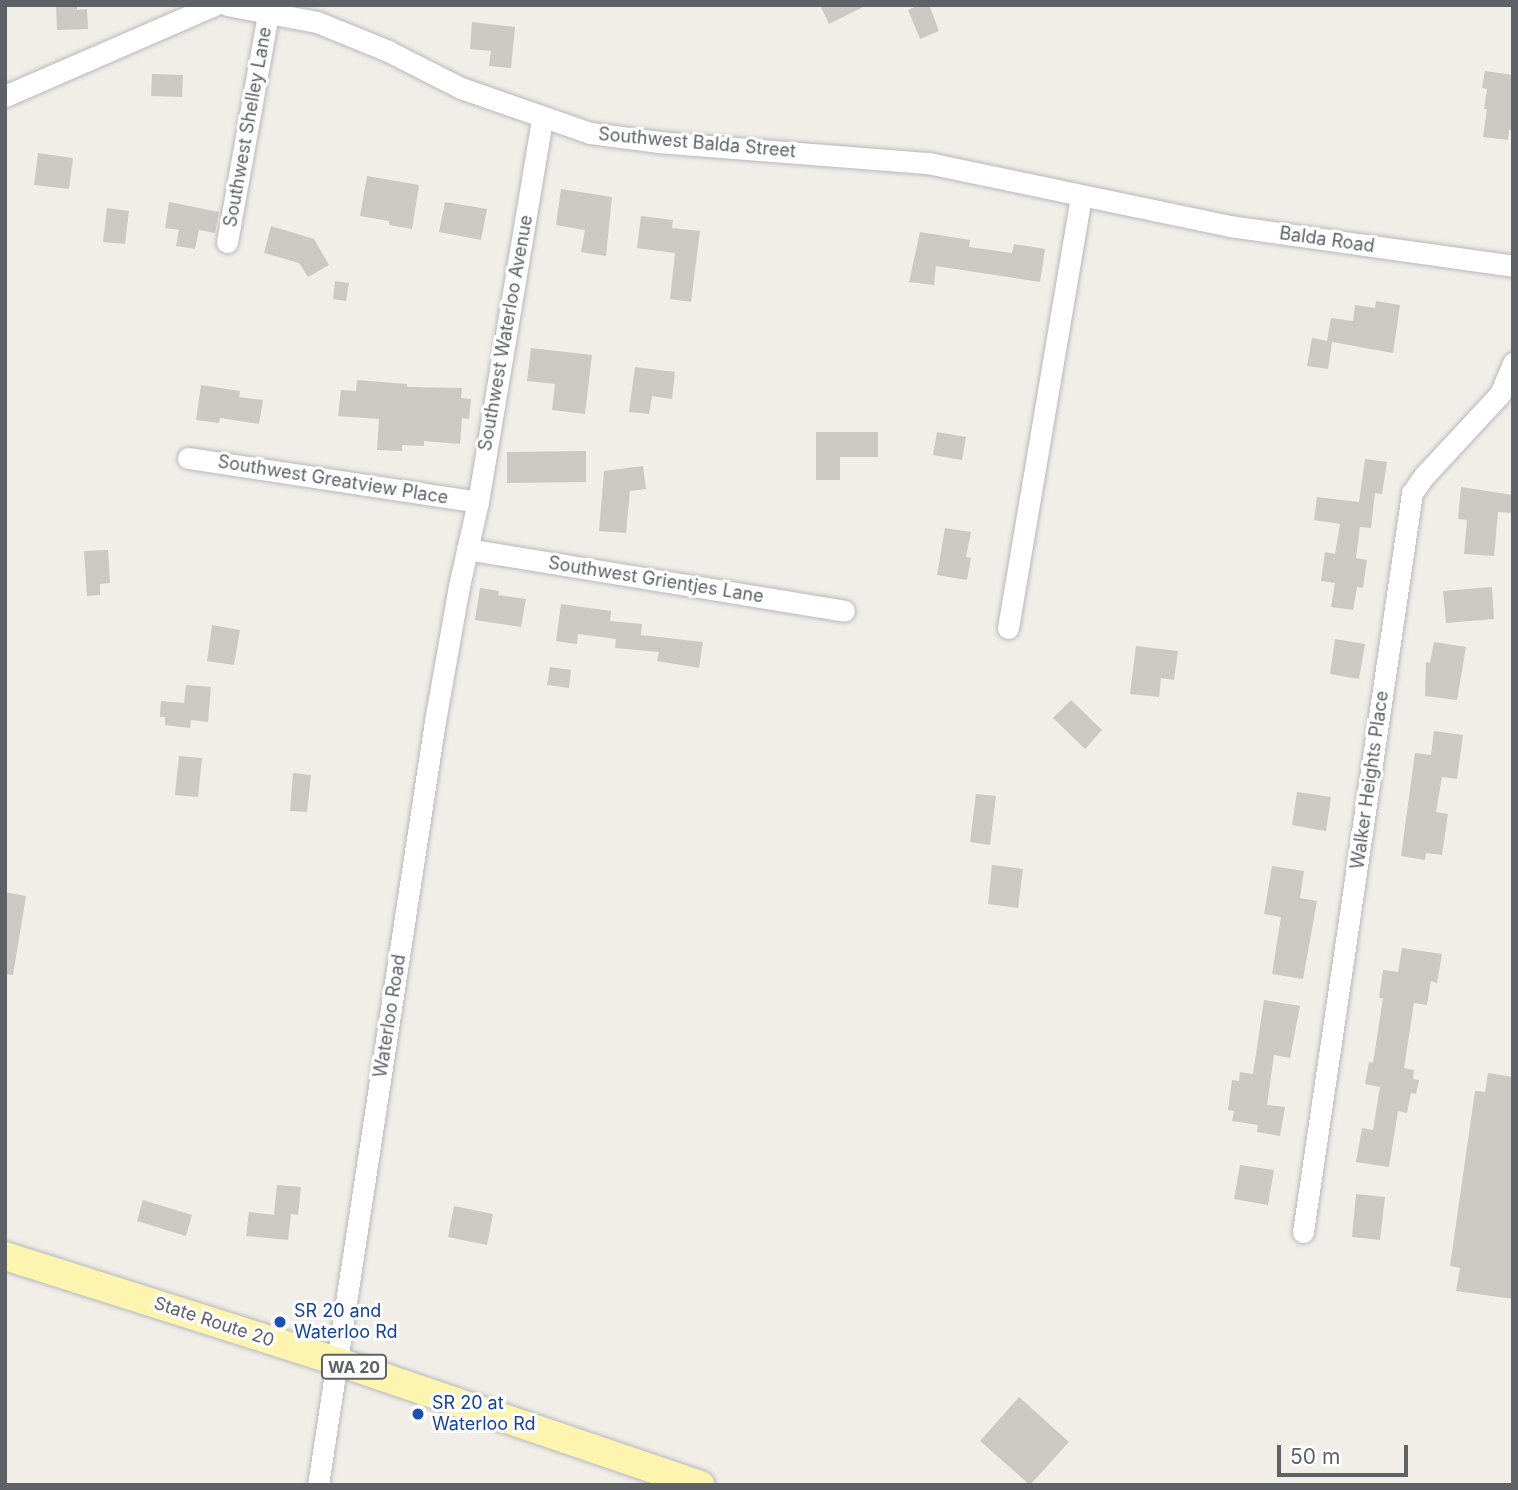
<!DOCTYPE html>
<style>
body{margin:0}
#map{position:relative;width:1518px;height:1490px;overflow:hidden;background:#f0eee7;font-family:Inter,sans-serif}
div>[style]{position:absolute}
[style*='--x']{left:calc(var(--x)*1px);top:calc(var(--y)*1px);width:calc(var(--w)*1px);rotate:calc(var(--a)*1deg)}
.building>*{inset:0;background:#ccc8c4}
.roads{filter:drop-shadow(0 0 2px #b7b8bd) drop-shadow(0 0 2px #b7b8bd)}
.minor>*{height:21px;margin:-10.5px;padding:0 10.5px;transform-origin:10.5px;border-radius:10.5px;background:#fff}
.major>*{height:28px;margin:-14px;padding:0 14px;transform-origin:14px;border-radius:14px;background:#fdf5af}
.dots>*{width:19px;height:19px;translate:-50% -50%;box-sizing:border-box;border:4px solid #fff;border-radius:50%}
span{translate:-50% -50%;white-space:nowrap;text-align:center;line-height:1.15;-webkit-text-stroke:6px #fff;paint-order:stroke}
.shield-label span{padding:2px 5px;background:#fff;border:2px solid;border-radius:5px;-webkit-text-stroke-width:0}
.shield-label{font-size:16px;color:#5e6166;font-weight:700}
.street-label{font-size:18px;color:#5e6166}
.transit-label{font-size:18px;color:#164399}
.left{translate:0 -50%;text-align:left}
.frame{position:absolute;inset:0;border:7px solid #5e6166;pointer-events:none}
.scale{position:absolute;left:1277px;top:1445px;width:131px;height:32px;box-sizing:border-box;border:4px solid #5e6166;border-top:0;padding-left:9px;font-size:21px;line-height:24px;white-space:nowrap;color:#5e6166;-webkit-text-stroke:5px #fff;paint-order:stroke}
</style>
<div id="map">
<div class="building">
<div style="clip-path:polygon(56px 5px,77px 5px,77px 10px,87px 9px,88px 29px,57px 30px)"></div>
<div style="clip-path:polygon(820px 5px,867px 5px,829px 24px)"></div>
<div style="clip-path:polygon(919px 5px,929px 5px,939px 31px,920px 39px,908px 10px)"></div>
<div style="clip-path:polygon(472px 22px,515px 27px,511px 68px,489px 66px,491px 51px,470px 49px)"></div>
<div style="clip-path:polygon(1485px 71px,1513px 75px,1513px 131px,1509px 130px,1508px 140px,1483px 137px,1487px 109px,1484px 109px,1487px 89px,1482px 88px)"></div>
<div style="clip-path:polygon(152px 74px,183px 75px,182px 97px,151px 96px)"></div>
<div style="clip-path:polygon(38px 153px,73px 158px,69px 189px,34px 185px)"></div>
<div style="clip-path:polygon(367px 176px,419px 185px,412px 229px,389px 225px,389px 221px,360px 216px)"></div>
<div style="clip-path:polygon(561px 189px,612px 197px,606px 256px,581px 252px,585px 230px,556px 225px)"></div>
<div style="clip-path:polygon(169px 202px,219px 212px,215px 233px,199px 230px,195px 249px,176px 246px,179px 230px,165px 228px)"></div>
<div style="clip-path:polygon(445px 202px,487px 209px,481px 240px,439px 232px)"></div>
<div style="clip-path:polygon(107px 208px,129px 211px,125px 244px,103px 242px)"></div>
<div style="clip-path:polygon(641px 216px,673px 220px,672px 228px,700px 231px,691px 302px,670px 299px,675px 253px,637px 248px)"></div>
<div style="clip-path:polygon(271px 226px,314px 239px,329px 265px,308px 277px,299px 263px,264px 253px)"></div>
<div style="clip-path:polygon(920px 232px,970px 240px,969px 247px,1012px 253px,1014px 244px,1045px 249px,1040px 282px,936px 266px,934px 285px,909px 282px)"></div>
<div style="clip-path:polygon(335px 281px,349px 283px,346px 301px,333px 299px)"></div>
<div style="clip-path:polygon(1376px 301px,1400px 305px,1393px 353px,1327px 341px,1331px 318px,1353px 321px,1355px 305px,1375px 308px)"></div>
<div style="clip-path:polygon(1312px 338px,1332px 342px,1328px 369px,1307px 366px)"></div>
<div style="clip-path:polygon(531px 348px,592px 355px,585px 414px,552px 410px,555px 384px,527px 381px)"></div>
<div style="clip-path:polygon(635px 367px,675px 372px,672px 399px,652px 396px,649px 414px,629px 412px)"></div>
<div style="clip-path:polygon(357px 380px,407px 384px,407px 387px,462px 388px,461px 398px,471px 399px,469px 419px,462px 418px,460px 444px,424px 441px,424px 446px,402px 445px,402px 451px,377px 450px,379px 419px,338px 416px,341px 390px,356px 391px)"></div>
<div style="clip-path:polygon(201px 385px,240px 391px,239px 397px,263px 400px,259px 424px,220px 418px,219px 423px,196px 420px)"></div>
<div style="clip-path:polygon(816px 432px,878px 432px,878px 457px,840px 457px,840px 480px,816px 480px)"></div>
<div style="clip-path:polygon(937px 432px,966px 437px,962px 460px,933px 455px)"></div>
<div style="clip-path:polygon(586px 451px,586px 482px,507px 483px,507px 452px)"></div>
<div style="clip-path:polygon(1365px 459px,1387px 462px,1382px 494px,1375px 493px,1371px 528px,1360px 527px,1356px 558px,1367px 560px,1363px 588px,1357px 587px,1353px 610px,1331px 607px,1335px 583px,1321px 581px,1325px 552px,1335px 554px,1340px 524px,1314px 520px,1317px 497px,1359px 502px)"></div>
<div style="clip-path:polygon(643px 466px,646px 489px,630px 491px,626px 533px,599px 531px,604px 471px)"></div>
<div style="clip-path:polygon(1461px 487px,1513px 495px,1513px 513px,1498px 512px,1494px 556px,1464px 554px,1467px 520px,1458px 519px)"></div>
<div style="clip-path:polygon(945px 528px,971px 532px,966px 557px,971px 558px,967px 580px,937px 575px)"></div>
<div style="clip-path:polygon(108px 550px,110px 583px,100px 584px,100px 595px,87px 596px,84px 551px)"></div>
<div style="clip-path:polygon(1492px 587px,1494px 619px,1446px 623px,1443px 591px)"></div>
<div style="clip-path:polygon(480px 588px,499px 591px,498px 595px,526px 599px,521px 627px,475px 620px)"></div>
<div style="clip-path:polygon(561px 604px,611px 611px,610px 621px,642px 624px,641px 635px,703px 642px,699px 668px,657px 661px,659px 652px,615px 648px,616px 639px,578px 634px,577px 644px,556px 641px)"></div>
<div style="clip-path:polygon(212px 625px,240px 630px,234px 665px,207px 661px)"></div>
<div style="clip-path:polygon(1335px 639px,1365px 644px,1359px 679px,1330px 674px)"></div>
<div style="clip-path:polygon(1434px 642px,1466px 647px,1457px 700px,1425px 696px,1426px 662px,1430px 663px)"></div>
<div style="clip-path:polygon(1136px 646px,1178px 651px,1174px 680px,1161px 678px,1159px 697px,1130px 694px)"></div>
<div style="clip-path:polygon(550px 667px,571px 670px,569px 688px,547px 685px)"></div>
<div style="clip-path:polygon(186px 685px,211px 687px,208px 722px,191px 720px,190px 728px,165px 725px,165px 717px,160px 717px,161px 701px,184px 703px)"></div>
<div style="clip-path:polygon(1071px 700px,1102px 730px,1085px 749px,1053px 718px)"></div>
<div style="clip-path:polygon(1434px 731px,1463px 735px,1457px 779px,1442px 777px,1436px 812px,1448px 814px,1442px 855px,1426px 853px,1425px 860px,1401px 856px,1415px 753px,1431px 755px)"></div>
<div style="clip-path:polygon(179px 756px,202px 758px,198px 797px,175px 795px)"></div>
<div style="clip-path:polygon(293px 773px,311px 775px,307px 812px,290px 811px)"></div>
<div style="clip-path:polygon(1297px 792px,1331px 797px,1326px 831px,1292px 825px)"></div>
<div style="clip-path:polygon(976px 794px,996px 796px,990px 845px,970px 842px)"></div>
<div style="clip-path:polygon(992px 865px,1023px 869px,1018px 908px,988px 904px)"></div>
<div style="clip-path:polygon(1272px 866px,1304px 871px,1300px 898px,1317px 901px,1303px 979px,1272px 974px,1281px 917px,1264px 914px)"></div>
<div style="clip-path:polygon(5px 892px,26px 896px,13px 975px,5px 974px)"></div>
<div style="clip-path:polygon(1402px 948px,1442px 954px,1437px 983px,1431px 981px,1427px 1005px,1414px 1003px,1404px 1068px,1414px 1070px,1413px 1079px,1419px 1080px,1416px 1094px,1411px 1093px,1407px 1113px,1398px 1111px,1389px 1167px,1356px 1162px,1362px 1128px,1373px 1130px,1380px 1087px,1365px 1084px,1369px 1062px,1373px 1063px,1383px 998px,1379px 998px,1383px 970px,1398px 972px)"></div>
<div style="clip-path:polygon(1264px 1000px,1300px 1006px,1290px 1058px,1274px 1055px,1267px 1105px,1285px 1107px,1280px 1136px,1257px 1132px,1258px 1125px,1232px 1121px,1234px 1111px,1228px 1110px,1232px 1080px,1239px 1081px,1240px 1072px,1253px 1074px)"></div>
<div style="clip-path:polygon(1488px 1073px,1513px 1077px,1513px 1299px,1456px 1291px,1460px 1268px,1450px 1266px,1475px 1091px,1485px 1092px)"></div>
<div style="clip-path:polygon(1240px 1165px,1274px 1170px,1268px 1205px,1234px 1199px)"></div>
<div style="clip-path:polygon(277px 1185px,301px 1187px,298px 1215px,291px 1214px,288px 1240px,246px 1236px,249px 1212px,274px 1215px)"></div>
<div style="clip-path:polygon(1356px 1194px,1385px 1197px,1380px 1240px,1352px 1237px)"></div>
<div style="clip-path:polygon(143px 1200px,192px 1215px,186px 1236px,137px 1221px)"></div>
<div style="clip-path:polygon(454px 1206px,493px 1214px,487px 1245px,448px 1237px)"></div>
<div style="clip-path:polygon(1019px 1397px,1069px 1442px,1030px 1485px,980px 1441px)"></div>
</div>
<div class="roads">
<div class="minor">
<div style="--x:227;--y:5;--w:92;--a:10.7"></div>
<div style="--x:317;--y:22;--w:77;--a:22.2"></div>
<div style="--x:388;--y:51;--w:82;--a:26.9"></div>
<div style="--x:461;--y:88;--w:137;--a:19.2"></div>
<div style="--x:590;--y:133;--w:70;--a:7.4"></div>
<div style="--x:659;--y:142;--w:270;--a:4.5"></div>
<div style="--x:928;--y:163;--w:309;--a:11.8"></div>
<div style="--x:1230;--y:226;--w:286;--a:8"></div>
<div style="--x:5;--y:96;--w:228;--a:-23.5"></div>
<div style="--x:227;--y:242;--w:233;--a:-79.8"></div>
<div style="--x:188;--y:458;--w:293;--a:8.6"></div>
<div style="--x:467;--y:549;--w:382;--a:9.3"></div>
<div style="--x:1008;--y:628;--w:438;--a:-80.4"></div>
<div style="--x:1303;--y:1232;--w:747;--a:-81.61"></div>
<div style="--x:1412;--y:493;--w:21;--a:-55"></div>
<div style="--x:1424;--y:476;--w:112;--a:-47.2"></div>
<div style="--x:1500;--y:394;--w:34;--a:-67"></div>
<div style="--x:318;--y:1485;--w:773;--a:-81.29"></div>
<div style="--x:435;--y:721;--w:137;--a:-79.9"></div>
<div style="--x:459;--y:586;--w:86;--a:-77.3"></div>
<div style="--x:478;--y:502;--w:389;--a:-80.5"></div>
</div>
<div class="major">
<div style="--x:5;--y:1256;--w:347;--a:17.6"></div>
<div style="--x:336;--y:1361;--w:385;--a:18.8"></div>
</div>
</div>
<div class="dots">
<div style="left:280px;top:1322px;background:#1a4fb4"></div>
<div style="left:418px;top:1414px;background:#1a4fb4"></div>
</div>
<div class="shield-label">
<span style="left:354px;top:1367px">WA 20</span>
</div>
<div class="street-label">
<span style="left:248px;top:127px;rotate:-80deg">Southwest Shelley Lane</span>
<span style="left:697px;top:143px;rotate:5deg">Southwest Balda Street</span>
<span style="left:1327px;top:240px;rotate:8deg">Balda Road</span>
<span style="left:506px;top:333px;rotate:-80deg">Southwest Waterloo Avenue</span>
<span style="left:333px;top:480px;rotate:9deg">Southwest Greatview Place</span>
<span style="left:656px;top:580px;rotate:9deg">Southwest Grientjes Lane</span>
<span style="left:1370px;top:780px;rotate:-82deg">Walker Heights Place</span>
<span style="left:390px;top:1016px;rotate:-81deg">Waterloo Road</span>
<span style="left:214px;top:1322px;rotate:18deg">State Route 20</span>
</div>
<div class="transit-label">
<span class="left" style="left:294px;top:1322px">SR 20 and<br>Waterloo Rd</span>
<span class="left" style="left:432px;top:1414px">SR 20 at<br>Waterloo Rd</span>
</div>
<div class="frame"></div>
<div class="scale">50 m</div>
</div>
